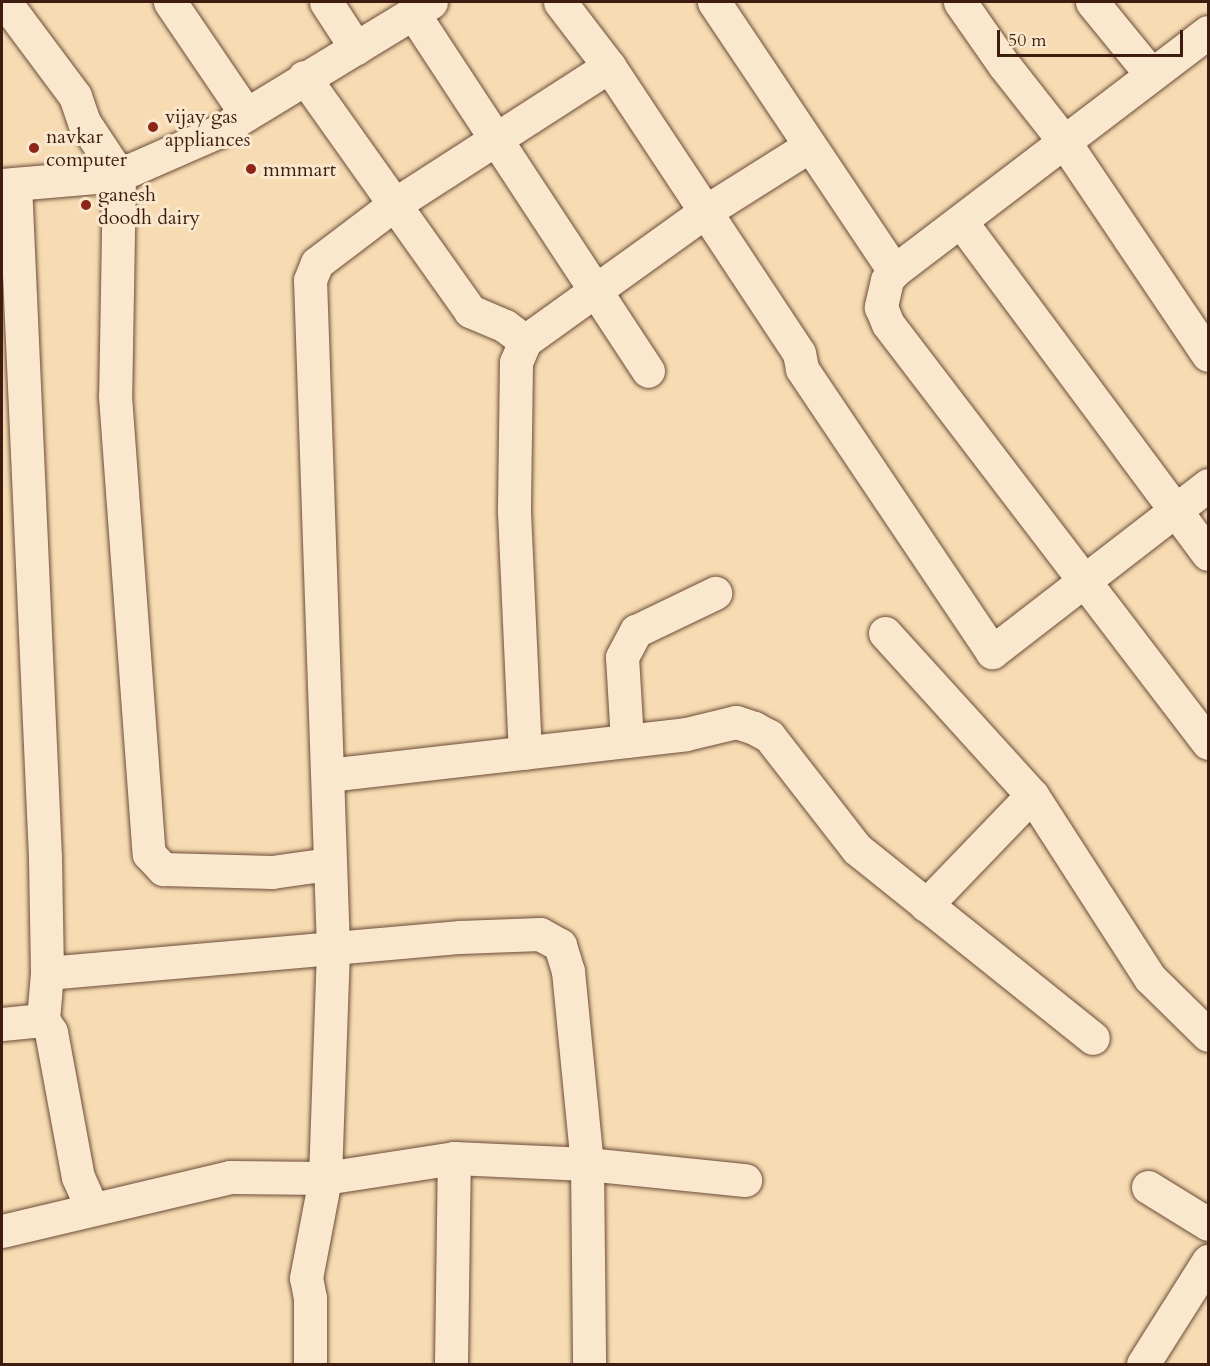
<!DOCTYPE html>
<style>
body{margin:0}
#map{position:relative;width:1210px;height:1366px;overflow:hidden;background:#f7dcb3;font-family:Cardo,serif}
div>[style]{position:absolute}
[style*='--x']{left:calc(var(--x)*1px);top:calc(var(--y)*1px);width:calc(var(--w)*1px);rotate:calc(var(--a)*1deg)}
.roads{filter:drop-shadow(0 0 2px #6c4c38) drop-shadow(0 0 2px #6c4c38)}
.minor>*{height:33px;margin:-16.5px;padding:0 16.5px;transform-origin:16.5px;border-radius:16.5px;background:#fae8ce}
.dots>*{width:16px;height:16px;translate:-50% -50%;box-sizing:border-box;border:3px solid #fae8ce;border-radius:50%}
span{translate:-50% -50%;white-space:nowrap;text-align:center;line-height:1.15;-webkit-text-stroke:6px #fae8ce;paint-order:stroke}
.poi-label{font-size:20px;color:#3e1c0f}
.left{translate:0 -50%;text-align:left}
.frame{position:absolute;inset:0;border:3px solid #3e1c0f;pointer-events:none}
.scale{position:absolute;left:997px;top:30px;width:186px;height:27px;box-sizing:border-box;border:3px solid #3e1c0f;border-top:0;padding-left:8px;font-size:18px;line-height:21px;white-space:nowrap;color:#3e1c0f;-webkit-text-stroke:4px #fae8ce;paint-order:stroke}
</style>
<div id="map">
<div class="roads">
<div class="minor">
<div style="--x:5;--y:2;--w:117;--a:53.3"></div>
<div style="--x:75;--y:96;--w:28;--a:71"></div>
<div style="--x:84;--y:122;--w:64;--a:56.6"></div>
<div style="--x:119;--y:175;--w:221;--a:91"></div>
<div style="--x:115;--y:396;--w:459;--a:85.8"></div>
<div style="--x:149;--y:854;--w:21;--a:47"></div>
<div style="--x:163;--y:869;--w:109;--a:1.6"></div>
<div style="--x:272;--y:872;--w:57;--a:-8.1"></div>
<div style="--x:170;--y:2;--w:135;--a:55.8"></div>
<div style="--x:326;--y:2;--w:55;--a:56.9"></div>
<div style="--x:560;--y:2;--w:81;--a:52.6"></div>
<div style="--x:609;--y:66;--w:344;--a:56.5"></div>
<div style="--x:799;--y:353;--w:16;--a:79"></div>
<div style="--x:802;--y:369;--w:341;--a:56.1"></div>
<div style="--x:992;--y:652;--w:273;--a:-37.7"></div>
<div style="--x:714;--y:2;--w:324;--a:56.2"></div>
<div style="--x:960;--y:2;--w:77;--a:55.1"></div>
<div style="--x:1004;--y:65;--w:95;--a:51.8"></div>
<div style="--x:1063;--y:140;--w:259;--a:56"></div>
<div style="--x:1092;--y:2;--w:93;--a:50.7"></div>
<div style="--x:413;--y:13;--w:428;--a:56.7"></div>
<div style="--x:1208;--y:32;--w:395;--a:142.7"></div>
<div style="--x:894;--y:271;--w:11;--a:128"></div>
<div style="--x:887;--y:280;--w:28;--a:103"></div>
<div style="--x:881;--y:307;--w:18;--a:68"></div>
<div style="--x:888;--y:324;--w:527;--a:52.63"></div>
<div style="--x:304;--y:77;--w:287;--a:54.6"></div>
<div style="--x:470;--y:311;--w:38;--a:23"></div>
<div style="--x:505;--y:326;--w:25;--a:37"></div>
<div style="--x:525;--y:341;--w:23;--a:113"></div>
<div style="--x:516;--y:362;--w:150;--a:90.8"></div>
<div style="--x:514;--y:512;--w:241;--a:87.4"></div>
<div style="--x:15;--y:184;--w:675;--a:87.45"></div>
<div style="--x:45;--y:858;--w:115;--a:89"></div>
<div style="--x:47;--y:973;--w:47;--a:94.9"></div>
<div style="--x:43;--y:1020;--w:14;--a:56"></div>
<div style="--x:51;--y:1032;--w:147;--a:79.5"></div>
<div style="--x:78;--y:1177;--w:35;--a:66"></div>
<div style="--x:2;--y:185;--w:117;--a:-4.9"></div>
<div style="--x:119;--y:175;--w:109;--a:-23.7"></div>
<div style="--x:219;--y:131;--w:248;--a:-31.3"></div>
<div style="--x:962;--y:223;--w:412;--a:53.4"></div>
<div style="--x:525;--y:341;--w:219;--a:-35.7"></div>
<div style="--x:703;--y:213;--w:124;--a:-32.2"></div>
<div style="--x:885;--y:633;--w:219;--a:47.8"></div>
<div style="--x:1032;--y:795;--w:153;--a:133.9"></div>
<div style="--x:627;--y:741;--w:84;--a:-93.4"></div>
<div style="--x:622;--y:657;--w:30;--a:-62"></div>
<div style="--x:636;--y:631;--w:88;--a:-25.7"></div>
<div style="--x:328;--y:775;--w:360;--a:-6.5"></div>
<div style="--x:686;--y:734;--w:51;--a:-13.5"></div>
<div style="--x:736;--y:722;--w:19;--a:18"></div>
<div style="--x:754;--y:728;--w:17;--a:28"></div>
<div style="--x:769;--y:736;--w:143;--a:52.1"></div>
<div style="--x:857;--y:849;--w:302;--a:38.7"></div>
<div style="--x:1032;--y:795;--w:218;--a:57.2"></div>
<div style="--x:1150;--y:978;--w:81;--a:44.5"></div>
<div style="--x:47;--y:973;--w:415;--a:-5"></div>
<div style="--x:460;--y:937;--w:80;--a:-2.1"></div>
<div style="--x:540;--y:934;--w:23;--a:29"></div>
<div style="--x:560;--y:945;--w:27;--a:73"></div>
<div style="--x:568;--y:971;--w:194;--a:84.4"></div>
<div style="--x:587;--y:1164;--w:200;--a:89.4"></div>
<div style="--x:2;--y:1024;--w:41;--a:-5.6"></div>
<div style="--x:1148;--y:1187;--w:70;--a:31.7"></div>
<div style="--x:2;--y:1231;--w:234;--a:-13.3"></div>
<div style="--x:230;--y:1177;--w:95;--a:0.6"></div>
<div style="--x:325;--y:1178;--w:131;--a:-8.8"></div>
<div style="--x:454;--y:1158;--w:133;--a:2.6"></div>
<div style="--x:587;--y:1164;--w:159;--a:5.8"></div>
<div style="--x:310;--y:1364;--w:66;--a:-90"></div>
<div style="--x:310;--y:1298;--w:20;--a:-101"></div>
<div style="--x:306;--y:1278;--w:102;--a:-79.2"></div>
<div style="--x:325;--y:1178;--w:230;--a:-88"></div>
<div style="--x:333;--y:948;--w:668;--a:-91.97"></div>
<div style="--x:310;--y:280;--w:18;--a:-68"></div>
<div style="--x:317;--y:263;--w:94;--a:-37.2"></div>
<div style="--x:392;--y:206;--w:258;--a:-32.8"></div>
<div style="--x:451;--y:1364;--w:206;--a:-89.2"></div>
<div style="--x:1143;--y:1364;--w:122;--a:-57.7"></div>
</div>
</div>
<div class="dots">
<div style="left:153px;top:127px;background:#8f2418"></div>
<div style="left:34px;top:148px;background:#8f2418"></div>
<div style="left:251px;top:169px;background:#8f2418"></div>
<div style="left:86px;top:205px;background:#8f2418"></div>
</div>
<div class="poi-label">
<span class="left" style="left:165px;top:128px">vijay gas<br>appliances</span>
<span class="left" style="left:46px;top:148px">navkar<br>computer</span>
<span class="left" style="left:263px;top:169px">mmmart</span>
<span class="left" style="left:98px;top:206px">ganesh<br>doodh dairy</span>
</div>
<div class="frame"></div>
<div class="scale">50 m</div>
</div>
